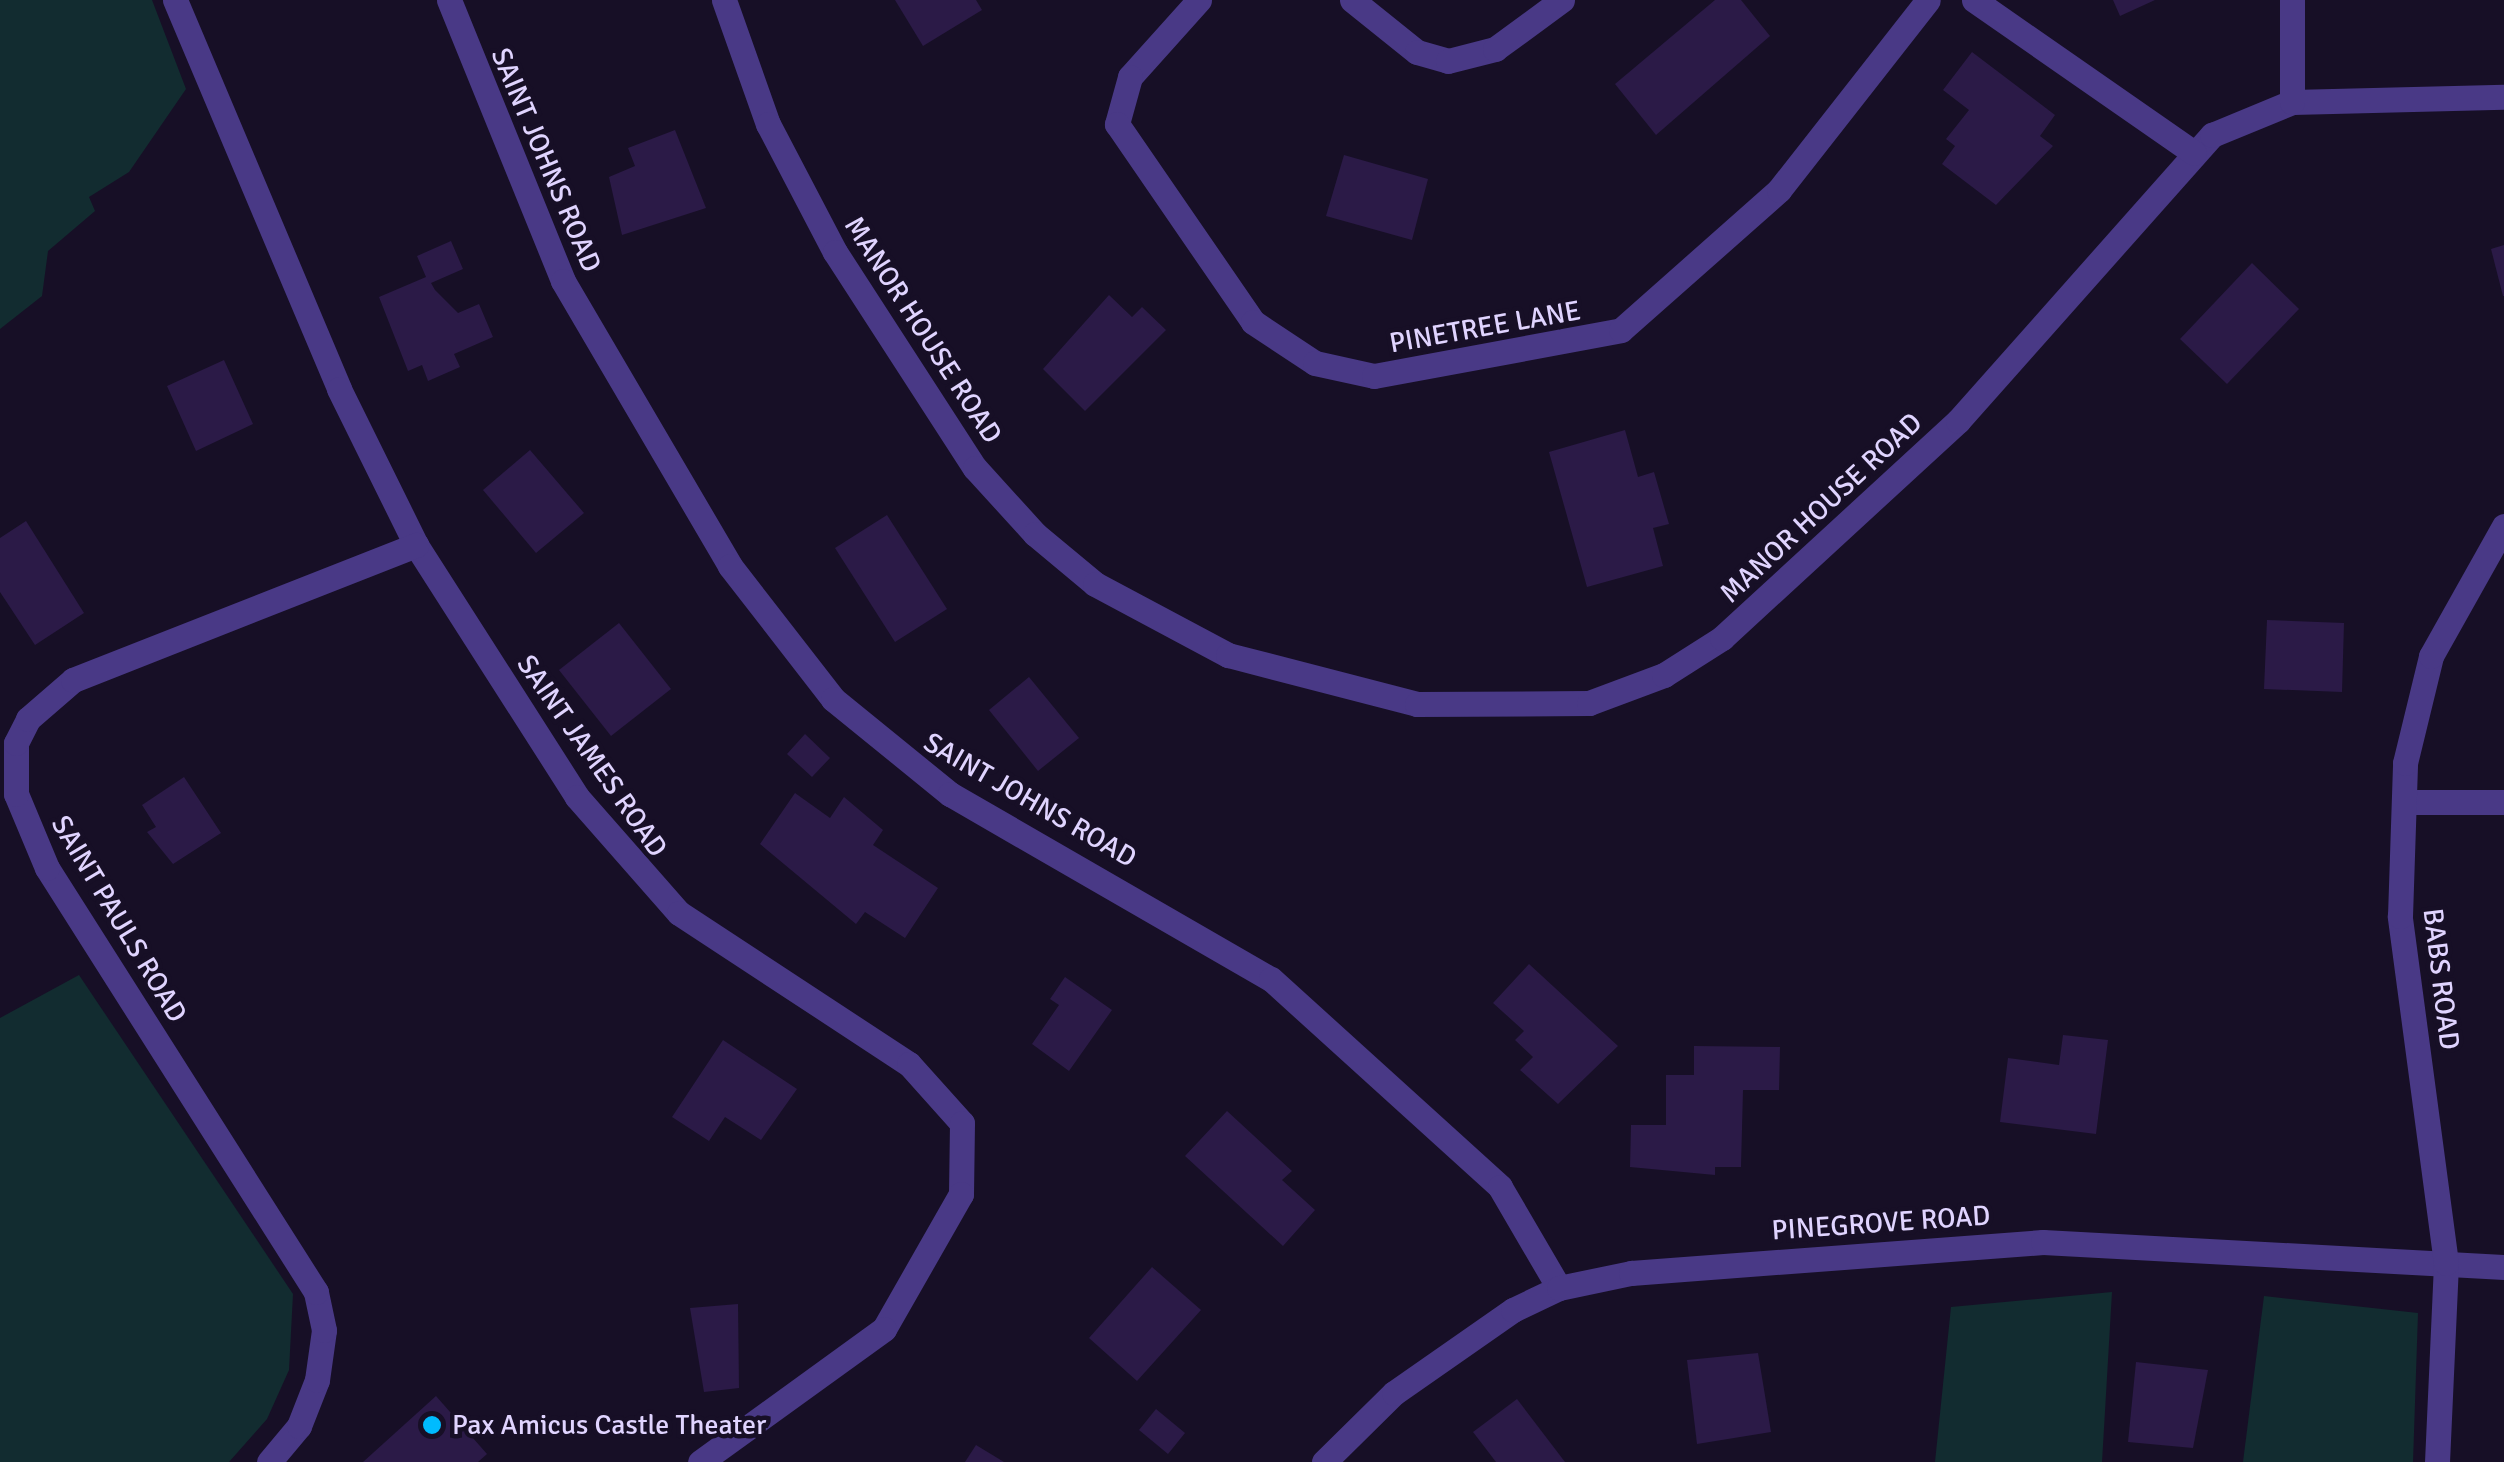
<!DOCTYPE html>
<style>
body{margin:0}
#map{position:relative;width:2504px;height:1462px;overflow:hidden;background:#170f26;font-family:Signika,sans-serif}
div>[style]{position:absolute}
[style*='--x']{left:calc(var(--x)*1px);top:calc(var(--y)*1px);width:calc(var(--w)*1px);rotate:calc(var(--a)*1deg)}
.green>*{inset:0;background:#122c30}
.building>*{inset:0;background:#2b1a47}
.street>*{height:25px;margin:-12.5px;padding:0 12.5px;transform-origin:12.5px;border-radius:12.5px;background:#493986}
.dots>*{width:28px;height:28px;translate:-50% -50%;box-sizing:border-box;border:5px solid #170f26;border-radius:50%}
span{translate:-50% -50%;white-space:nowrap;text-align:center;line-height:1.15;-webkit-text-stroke:9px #170f26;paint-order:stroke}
.street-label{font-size:28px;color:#e0d4ff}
.poi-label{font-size:28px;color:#e0d4ff}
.left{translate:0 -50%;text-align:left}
</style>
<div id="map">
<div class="green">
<div style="clip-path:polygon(0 0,152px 0,186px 89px,129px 172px,89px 197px,95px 211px,48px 251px,42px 296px,0 329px)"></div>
<div style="clip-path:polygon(79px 975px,293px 1294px,289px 1370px,267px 1419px,229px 1462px,0 1462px,0 1018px)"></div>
<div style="clip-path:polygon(2112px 1292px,2102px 1462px,1935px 1462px,1951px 1307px)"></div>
<div style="clip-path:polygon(2264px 1296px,2418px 1313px,2413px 1462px,2243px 1462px)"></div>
</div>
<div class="building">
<div style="clip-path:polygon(895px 0,976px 0,982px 10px,923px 46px)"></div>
<div style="clip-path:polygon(1715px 0,1741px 0,1770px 36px,1656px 135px,1615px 84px)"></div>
<div style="clip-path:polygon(2113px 0,2155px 0,2120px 16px)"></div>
<div style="clip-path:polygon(1972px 52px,2055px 115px,2040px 136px,2053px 146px,1996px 205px,1942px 164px,1955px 146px,1946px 139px,1969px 110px,1943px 90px)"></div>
<div style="clip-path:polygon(675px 130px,706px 208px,622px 235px,609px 177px,635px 166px,628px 148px)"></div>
<div style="clip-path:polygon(1344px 155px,1428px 179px,1412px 240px,1326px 216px)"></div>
<div style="clip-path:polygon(451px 241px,463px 269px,431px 283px,435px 290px,458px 313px,479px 304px,493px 337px,454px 354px,460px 367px,428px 381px,422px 365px,408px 371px,379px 297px,426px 277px,417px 256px)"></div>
<div style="clip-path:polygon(2504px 245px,2504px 296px,2503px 296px,2491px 249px)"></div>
<div style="clip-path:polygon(2252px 263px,2299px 309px,2227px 384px,2180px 339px)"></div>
<div style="clip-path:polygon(1109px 295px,1132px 317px,1142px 307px,1166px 330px,1085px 411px,1043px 369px)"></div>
<div style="clip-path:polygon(224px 360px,253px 424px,196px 451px,167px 386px)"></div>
<div style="clip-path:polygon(1625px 430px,1638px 477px,1654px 472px,1669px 524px,1653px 528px,1663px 566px,1587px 587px,1549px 452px)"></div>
<div style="clip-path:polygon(530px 450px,584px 513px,536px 553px,483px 490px)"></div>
<div style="clip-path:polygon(887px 515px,947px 609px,895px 642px,835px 548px)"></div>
<div style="clip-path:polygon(26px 521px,84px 613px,35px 645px,0 592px,0 538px)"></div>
<div style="clip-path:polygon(2267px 620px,2344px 623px,2342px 692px,2264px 689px)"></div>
<div style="clip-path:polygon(619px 623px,671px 689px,611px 736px,559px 670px)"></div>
<div style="clip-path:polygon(1029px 677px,1079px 738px,1038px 771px,989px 710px)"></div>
<div style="clip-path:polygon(805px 734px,830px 758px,812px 777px,787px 754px)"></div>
<div style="clip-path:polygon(184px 777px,221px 833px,173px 864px,147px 832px,156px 827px,142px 805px)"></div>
<div style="clip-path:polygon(795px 793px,830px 818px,844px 797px,883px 830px,873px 845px,938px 888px,905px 938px,865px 912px,856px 924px,760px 844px)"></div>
<div style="clip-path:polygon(1529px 964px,1618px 1046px,1558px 1104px,1520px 1070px,1533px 1057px,1515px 1040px,1524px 1031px,1493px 1003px)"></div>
<div style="clip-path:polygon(1065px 977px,1112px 1010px,1069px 1071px,1032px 1044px,1059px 1005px,1050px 999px)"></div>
<div style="clip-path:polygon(2063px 1035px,2108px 1040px,2096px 1134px,2000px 1122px,2008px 1058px,2059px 1065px)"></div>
<div style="clip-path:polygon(723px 1040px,797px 1089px,761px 1140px,725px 1117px,709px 1141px,672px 1117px)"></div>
<div style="clip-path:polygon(1694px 1046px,1780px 1047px,1779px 1090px,1743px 1090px,1741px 1167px,1715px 1167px,1715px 1175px,1630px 1167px,1631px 1125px,1666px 1125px,1666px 1075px,1694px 1075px)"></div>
<div style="clip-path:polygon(1227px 1111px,1292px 1171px,1282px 1180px,1315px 1210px,1283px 1246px,1185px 1156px)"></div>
<div style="clip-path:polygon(1152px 1267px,1201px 1310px,1137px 1381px,1089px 1338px)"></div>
<div style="clip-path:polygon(738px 1304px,739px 1388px,704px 1392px,690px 1308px)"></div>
<div style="clip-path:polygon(1758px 1353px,1771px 1432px,1697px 1444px,1687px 1360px)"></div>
<div style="clip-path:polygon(2136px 1362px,2208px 1370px,2193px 1448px,2128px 1442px)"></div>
<div style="clip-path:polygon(436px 1396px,487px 1454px,478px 1462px,363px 1462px)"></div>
<div style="clip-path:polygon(1517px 1399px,1565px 1462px,1496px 1462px,1473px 1432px)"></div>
<div style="clip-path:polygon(1156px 1409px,1185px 1433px,1168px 1454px,1139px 1430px)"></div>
<div style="clip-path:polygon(976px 1445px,1004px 1462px,965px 1462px)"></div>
</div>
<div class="street">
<div style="--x:175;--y:0;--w:422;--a:67.1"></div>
<div style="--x:339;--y:389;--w:174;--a:63.7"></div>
<div style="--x:416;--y:545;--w:299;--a:57.4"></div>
<div style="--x:577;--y:797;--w:154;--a:48.7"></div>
<div style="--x:679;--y:913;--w:275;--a:33.3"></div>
<div style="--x:909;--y:1064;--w:79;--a:48.1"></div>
<div style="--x:962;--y:1123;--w:71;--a:90.8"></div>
<div style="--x:961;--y:1194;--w:155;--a:119.7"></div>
<div style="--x:884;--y:1329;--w:227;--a:144.1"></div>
<div style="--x:449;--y:0;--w:303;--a:67.9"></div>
<div style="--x:563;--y:281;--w:330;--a:59.6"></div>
<div style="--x:730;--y:566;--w:168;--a:52.2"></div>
<div style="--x:833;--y:699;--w:151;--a:39.1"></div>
<div style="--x:950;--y:794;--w:370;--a:30"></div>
<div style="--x:1271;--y:979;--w:309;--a:42.2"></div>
<div style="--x:1500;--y:1187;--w:117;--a:59.7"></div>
<div style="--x:724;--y:0;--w:132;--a:70.5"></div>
<div style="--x:768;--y:124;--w:144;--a:62.4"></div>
<div style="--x:835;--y:252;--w:257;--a:57.1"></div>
<div style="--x:975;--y:468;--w:89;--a:47.7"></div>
<div style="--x:1035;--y:534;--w:78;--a:39.8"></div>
<div style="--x:1095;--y:584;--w:151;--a:28.1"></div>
<div style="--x:1228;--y:655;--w:195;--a:14.5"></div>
<div style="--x:1417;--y:704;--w:172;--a:-0.3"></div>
<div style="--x:1589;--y:703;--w:80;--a:-20.5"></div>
<div style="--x:1664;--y:675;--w:69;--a:-32.5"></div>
<div style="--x:1722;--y:638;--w:321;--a:-42.6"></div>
<div style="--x:1958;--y:421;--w:383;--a:-48.4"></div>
<div style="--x:2212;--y:135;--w:87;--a:-22.4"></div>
<div style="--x:2292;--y:102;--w:212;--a:-1.4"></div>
<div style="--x:1199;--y:0;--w:103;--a:131.9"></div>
<div style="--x:1130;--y:77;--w:49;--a:105.5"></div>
<div style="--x:1117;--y:124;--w:240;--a:55.5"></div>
<div style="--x:1253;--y:322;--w:74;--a:33.5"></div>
<div style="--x:1315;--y:363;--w:60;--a:12.4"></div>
<div style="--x:1374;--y:376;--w:251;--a:-10.5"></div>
<div style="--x:1621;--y:330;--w:211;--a:-41.5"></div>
<div style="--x:1779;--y:190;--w:241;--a:-51.9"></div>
<div style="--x:1352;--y:0;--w:83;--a:38.7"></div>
<div style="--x:1417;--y:52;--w:32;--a:16"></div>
<div style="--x:1448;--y:61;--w:49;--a:-14.3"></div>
<div style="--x:1495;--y:49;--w:83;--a:-36.2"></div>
<div style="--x:1974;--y:0;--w:268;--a:34.8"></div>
<div style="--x:2292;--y:0;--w:102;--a:90"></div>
<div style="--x:2404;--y:802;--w:100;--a:0"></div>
<div style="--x:269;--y:1462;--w:47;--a:-50.2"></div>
<div style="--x:299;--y:1426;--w:49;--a:-68.6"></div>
<div style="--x:317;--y:1380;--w:50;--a:-82"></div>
<div style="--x:324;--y:1330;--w:39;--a:-102"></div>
<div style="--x:316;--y:1292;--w:502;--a:-122.39"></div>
<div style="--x:47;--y:868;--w:80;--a:-112.7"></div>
<div style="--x:16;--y:794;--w:51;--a:-90"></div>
<div style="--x:16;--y:743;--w:27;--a:-63"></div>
<div style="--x:28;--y:719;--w:60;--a:-40.9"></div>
<div style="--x:73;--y:680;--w:369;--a:-21.5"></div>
<div style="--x:1324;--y:1462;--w:98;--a:-44.6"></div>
<div style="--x:1394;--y:1393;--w:145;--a:-34.9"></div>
<div style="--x:1513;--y:1310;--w:51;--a:-25.6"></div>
<div style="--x:1559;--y:1288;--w:74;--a:-11.8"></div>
<div style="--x:1631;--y:1273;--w:413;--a:-4.3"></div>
<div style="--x:2043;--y:1242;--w:462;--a:3.1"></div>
<div style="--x:2437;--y:1462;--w:199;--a:-87.4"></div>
<div style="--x:2446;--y:1263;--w:350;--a:-97.6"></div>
<div style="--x:2400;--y:916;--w:153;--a:-88.1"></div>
<div style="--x:2405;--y:763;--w:110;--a:-76.3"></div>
<div style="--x:2431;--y:656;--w:149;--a:-60.7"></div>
</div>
<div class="dots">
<div style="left:432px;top:1425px;background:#0bf"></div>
</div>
<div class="street-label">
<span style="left:546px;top:160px;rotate:67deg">SAINT JOHNS ROAD</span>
<span style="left:1485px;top:327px;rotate:-10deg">PINETREE LANE</span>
<span style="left:923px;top:330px;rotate:57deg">MANOR HOUSE ROAD</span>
<span style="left:1821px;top:508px;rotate:-43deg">MANOR HOUSE ROAD</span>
<span style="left:592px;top:756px;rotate:55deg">SAINT JAMES ROAD</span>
<span style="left:1030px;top:800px;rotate:30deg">SAINT JOHNS ROAD</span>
<span style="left:119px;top:919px;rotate:59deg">SAINT PAULS ROAD</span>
<span style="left:2441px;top:979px;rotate:83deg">BABS ROAD</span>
<span style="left:1881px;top:1223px;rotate:-4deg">PINEGROVE ROAD</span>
</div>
<div class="poi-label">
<span class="left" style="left:452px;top:1425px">Pax Amicus Castle Theater</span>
</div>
</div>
